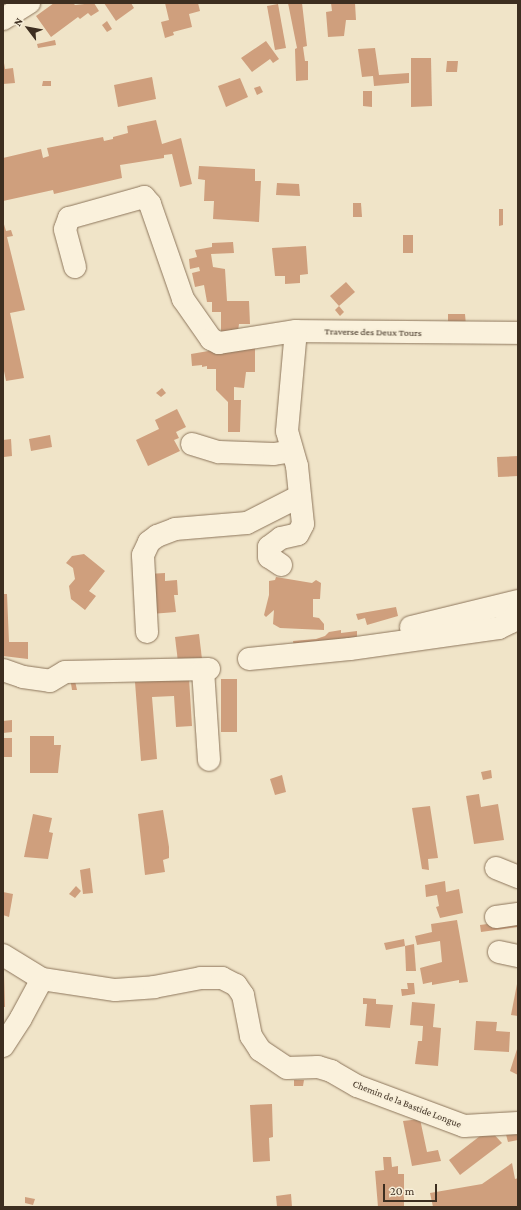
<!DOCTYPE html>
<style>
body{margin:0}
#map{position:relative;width:521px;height:1210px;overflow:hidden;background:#f0e4c8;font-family:"Crimson Pro",serif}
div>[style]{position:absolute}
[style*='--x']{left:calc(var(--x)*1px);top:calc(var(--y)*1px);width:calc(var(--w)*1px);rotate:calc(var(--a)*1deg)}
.building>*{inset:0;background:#cf9f7d}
.roads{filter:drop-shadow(0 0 1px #8d765c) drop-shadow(0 0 1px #8d765c)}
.minor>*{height:22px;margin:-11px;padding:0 11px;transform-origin:11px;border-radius:11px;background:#faf1dc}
span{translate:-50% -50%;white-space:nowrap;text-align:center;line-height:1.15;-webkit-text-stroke:3px #f7eed8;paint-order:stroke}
.street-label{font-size:10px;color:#3d2e20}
.frame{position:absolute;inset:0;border:4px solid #3d2e20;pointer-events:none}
.north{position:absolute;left:8px;top:8px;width:40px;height:40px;-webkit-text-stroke:3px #f7eed8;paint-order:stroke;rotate:302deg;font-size:11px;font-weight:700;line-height:16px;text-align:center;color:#3d2e20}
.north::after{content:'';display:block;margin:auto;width:14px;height:18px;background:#3d2e20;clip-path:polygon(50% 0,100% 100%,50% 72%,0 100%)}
.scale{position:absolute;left:383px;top:1184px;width:54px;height:18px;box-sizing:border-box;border:2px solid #3d2e20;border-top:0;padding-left:5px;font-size:12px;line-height:14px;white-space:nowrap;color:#3d2e20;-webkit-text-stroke:3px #f7eed8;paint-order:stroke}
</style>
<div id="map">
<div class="building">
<div style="clip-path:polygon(54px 3px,73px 3px,75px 5px,94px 3px,99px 11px,91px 16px,88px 13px,80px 19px,78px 17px,51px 37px,36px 16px)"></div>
<div style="clip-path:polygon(104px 3px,131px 3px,134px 8px,116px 21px)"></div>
<div style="clip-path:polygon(165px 3px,198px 3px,200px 11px,189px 14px,192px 27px,173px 32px,174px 35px,165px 38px,161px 22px,169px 20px)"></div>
<div style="clip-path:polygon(288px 3px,302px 3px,307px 46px,303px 47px,305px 61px,308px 61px,308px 80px,296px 81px,295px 49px,297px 48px)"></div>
<div style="clip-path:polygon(331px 3px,355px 3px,356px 20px,346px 20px,344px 36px,328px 37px,326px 12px,332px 11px)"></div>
<div style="clip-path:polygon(278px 4px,286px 48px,275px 50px,267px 6px)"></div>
<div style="clip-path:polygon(107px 21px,112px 29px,107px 32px,102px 25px)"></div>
<div style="clip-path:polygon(55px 40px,56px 45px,38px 48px,37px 44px)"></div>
<div style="clip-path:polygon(266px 41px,279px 59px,273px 63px,270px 59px,252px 72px,241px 58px)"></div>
<div style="clip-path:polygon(375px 48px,379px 75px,409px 73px,409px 83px,374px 86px,373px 76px,362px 77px,358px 49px)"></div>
<div style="clip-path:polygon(3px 57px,5px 69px,13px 68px,15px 83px,3px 84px)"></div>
<div style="clip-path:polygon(411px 58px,431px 58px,432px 106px,411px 107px)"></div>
<div style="clip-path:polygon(447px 61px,458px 61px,457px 72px,446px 72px)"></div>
<div style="clip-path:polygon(152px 77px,156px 99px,118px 107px,114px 85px)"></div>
<div style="clip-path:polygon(240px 78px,248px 97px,226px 107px,218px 86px)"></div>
<div style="clip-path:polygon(43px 81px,51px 81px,51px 86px,42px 86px)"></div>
<div style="clip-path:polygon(260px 86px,263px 92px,257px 95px,254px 88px)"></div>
<div style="clip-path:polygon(363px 91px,372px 91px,372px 107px,363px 106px)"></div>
<div style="clip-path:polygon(156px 120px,162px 144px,181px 138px,192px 184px,180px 187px,172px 154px,164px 155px,164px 158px,120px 165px,122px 178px,54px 194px,53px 190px,3px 201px,3px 158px,41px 149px,43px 158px,49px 156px,47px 148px,103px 137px,104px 141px,113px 139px,113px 137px,128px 133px,127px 126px)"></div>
<div style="clip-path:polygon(199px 166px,255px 169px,255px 181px,261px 181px,259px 222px,213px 219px,214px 201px,204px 201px,205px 180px,198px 179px)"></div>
<div style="clip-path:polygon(277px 183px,299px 184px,300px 196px,276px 195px)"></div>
<div style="clip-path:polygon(353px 203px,361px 203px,362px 217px,353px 217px)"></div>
<div style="clip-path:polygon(499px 209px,503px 209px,503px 225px,499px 226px)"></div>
<div style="clip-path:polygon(3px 221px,6px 231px,11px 230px,13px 236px,7px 237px,25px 310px,10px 313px,24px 378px,6px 381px,3px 366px)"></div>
<div style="clip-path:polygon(403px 235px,413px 235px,413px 253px,403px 253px)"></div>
<div style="clip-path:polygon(233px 242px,234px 253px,211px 254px,213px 267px,225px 269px,227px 301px,249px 301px,250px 324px,239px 324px,238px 331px,221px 331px,221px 312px,212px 312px,212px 302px,207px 302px,204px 285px,195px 287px,192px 273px,200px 271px,199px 267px,190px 269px,189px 259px,197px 257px,195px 250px,212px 247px,212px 243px)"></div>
<div style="clip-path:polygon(306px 246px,308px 274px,300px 275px,300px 283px,285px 284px,285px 276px,275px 276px,272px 248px)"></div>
<div style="clip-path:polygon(346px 282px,355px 292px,339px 306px,330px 296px)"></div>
<div style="clip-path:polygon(339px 306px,344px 312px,340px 316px,335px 310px)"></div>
<div style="clip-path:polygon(448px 314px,465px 314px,466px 325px,448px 325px)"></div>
<div style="clip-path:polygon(255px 343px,255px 372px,246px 372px,244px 388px,234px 387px,234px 400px,241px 400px,240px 432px,228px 432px,228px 402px,216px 390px,216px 369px,207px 369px,207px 366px,202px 367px,202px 365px,192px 366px,191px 354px)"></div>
<div style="clip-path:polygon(162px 388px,166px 393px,161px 397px,156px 393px)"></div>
<div style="clip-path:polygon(177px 409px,186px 427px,176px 432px,179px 438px,174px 440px,180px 451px,148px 466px,136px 440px,159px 429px,155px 420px)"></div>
<div style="clip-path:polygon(50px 435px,52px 447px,31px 451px,29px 439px)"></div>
<div style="clip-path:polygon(11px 439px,12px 456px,4px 457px,3px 440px)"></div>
<div style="clip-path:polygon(518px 456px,518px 476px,498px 477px,497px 457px)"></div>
<div style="clip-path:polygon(84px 554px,105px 571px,89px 591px,96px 596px,85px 610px,71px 599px,69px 586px,75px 579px,73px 568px,66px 563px,72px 556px)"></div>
<div style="clip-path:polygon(165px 573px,165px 581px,177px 580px,178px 595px,174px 595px,176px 612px,151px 614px,148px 574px)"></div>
<div style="clip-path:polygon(276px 577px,312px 583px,316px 580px,321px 583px,320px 599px,313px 599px,313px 617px,319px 618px,324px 624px,324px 630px,280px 628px,273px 624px,274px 610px,266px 617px,264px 615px,269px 595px,269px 581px,275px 580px)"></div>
<div style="clip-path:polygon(3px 594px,7px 594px,9px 642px,28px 642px,28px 659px,3px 656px)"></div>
<div style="clip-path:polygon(396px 607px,398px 616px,367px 625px,365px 618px,358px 620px,356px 614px)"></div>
<div style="clip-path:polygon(341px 630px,341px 633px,357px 631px,357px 640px,294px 647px,293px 641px,316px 639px,325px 636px,329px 632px)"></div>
<div style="clip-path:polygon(199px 634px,202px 659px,178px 662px,175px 637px)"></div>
<div style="clip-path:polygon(74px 676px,77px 690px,72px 690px,70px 677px)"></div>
<div style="clip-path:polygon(189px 678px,192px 726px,176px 727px,174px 696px,152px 697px,157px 759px,141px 761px,135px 682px)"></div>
<div style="clip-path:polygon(221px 679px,237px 679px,237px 732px,221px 732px)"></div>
<div style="clip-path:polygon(12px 720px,12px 732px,3px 733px,3px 721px)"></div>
<div style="clip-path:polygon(30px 736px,54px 736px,54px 745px,61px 745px,58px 773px,30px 773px)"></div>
<div style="clip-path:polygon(3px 738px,12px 738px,12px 757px,3px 757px)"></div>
<div style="clip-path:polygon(491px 770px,492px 778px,483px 780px,481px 772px)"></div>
<div style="clip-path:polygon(282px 775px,286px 792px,275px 795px,270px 779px)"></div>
<div style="clip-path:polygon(479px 794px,481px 807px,498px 804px,504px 840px,474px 844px,466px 796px)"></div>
<div style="clip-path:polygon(430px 806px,438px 858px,428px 859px,429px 870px,422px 869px,412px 808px)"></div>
<div style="clip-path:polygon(163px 810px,169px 847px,169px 858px,163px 860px,165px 872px,145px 875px,138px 814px)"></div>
<div style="clip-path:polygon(33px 814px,52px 818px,49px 832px,53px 833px,48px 859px,24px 857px)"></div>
<div style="clip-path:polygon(90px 868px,93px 893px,83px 894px,80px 870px)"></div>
<div style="clip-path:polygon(445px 881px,446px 892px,459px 889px,463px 913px,440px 918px,436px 907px,439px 906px,437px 895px,426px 897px,425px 885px)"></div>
<div style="clip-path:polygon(76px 886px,81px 891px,75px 898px,69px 894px)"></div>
<div style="clip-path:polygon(3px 892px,13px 894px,9px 917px,3px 915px)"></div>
<div style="clip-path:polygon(457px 920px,468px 982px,459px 983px,459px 980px,432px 985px,432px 982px,423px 984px,420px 968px,442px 962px,440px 941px,417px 945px,415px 936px,432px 932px,431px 924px)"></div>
<div style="clip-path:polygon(518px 920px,517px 927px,481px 932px,480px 925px)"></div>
<div style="clip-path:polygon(404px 939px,405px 946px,386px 950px,384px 943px)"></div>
<div style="clip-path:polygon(414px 944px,416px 971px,406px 971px,405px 946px)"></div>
<div style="clip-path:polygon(4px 975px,5px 1007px,3px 1007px,3px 976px)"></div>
<div style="clip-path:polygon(407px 983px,414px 983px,415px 994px,402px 996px,401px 989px,408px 989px)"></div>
<div style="clip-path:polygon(517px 984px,518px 984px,518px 1016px,511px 1015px)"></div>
<div style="clip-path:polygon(363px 998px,376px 999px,376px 1004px,393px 1005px,390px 1028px,365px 1026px,367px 1004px,363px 1004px)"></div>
<div style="clip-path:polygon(412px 1002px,435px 1004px,433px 1027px,441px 1028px,438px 1066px,415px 1064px,418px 1041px,422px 1041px,423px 1026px,410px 1025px)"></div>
<div style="clip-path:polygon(476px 1021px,497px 1022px,496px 1031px,510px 1032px,509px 1052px,474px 1050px)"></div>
<div style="clip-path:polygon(518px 1046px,518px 1075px,510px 1071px)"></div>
<div style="clip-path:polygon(294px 1080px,304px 1080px,303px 1086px,294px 1086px)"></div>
<div style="clip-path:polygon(272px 1104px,273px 1137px,269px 1138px,270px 1161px,253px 1162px,250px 1105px)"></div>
<div style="clip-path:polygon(420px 1119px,427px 1152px,438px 1150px,441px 1161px,412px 1166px,403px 1121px)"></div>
<div style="clip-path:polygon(515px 1126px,518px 1140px,508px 1142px,504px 1127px)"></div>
<div style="clip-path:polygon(489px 1129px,502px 1143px,460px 1175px,449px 1160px)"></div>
<div style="clip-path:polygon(383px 1157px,391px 1157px,392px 1167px,398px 1166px,398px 1174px,404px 1174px,404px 1207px,378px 1207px,375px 1171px,384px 1170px)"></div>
<div style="clip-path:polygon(512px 1163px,515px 1179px,518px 1178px,518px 1207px,433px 1207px,430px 1193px,482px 1184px)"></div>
<div style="clip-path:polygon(291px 1194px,292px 1207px,277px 1207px,276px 1196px)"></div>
<div style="clip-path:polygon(25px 1197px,35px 1199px,33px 1205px,25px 1203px)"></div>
</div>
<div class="roads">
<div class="minor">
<div style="--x:3;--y:19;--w:31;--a:-32"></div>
<div style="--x:75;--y:267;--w:39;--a:-105"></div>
<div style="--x:65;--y:229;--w:12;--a:-70"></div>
<div style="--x:69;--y:218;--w:78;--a:-15.6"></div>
<div style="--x:144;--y:197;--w:9;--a:49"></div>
<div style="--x:150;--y:204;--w:101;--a:70.8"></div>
<div style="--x:183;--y:299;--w:49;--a:55"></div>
<div style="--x:211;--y:339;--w:9;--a:27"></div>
<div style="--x:219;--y:343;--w:78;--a:-8.9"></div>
<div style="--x:296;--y:331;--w:222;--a:0.5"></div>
<div style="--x:192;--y:444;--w:28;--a:17"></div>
<div style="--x:219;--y:452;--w:55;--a:2.1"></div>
<div style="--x:274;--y:454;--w:18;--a:-9"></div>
<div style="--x:281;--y:565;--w:14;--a:-146"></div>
<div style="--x:269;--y:557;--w:10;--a:-90"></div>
<div style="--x:269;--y:547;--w:15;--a:-37"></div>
<div style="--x:281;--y:538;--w:17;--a:-13"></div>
<div style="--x:298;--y:534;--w:11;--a:-63"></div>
<div style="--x:303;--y:524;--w:58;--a:-95.9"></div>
<div style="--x:297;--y:466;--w:36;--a:-106"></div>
<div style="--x:287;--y:431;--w:100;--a:-84.9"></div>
<div style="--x:411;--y:627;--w:110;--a:-13.7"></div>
<div style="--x:147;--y:632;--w:77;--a:-93"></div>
<div style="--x:143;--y:555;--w:14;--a:-65"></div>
<div style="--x:149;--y:542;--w:10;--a:-37"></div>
<div style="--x:157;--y:536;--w:19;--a:-21"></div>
<div style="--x:175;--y:529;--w:72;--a:-4.8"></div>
<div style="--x:247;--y:523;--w:57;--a:-27"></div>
<div style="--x:249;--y:659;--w:101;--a:-5.7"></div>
<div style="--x:350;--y:649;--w:150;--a:-8"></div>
<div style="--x:499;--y:628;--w:13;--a:-27"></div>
<div style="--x:511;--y:622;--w:12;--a:-55"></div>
<div style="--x:3;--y:670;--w:21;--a:19"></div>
<div style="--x:23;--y:677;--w:27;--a:8"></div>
<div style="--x:50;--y:681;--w:17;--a:-31"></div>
<div style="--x:65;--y:672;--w:144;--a:-1.2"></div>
<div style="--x:203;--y:670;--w:90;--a:86.2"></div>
<div style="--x:496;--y:868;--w:24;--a:22"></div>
<div style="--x:496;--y:917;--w:22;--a:-8"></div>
<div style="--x:499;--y:952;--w:19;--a:12"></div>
<div style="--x:3;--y:955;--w:46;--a:31.6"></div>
<div style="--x:42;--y:979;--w:74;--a:8.6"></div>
<div style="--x:115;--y:990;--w:39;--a:-4"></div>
<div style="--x:154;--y:987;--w:48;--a:-10.8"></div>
<div style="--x:201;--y:978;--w:21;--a:0"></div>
<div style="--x:222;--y:978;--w:16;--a:27"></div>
<div style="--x:236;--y:985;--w:12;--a:55"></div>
<div style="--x:243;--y:995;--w:42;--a:79"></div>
<div style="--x:251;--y:1036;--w:17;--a:57"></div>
<div style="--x:260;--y:1050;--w:32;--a:34"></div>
<div style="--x:287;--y:1068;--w:31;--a:-2"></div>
<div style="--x:318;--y:1067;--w:14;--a:17"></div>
<div style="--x:331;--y:1071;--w:30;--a:30"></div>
<div style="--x:357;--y:1086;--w:114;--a:20.5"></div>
<div style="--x:464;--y:1126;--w:54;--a:-3.2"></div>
<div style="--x:3;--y:1046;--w:33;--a:-57"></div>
<div style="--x:21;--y:1018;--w:44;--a:-61.7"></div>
</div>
</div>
<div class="street-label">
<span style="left:373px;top:332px;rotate:1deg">Traverse des Deux Tours</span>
<span style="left:407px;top:1104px;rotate:21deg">Chemin de la Bastide Longue</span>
</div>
<div class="frame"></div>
<div class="north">N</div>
<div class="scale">20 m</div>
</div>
